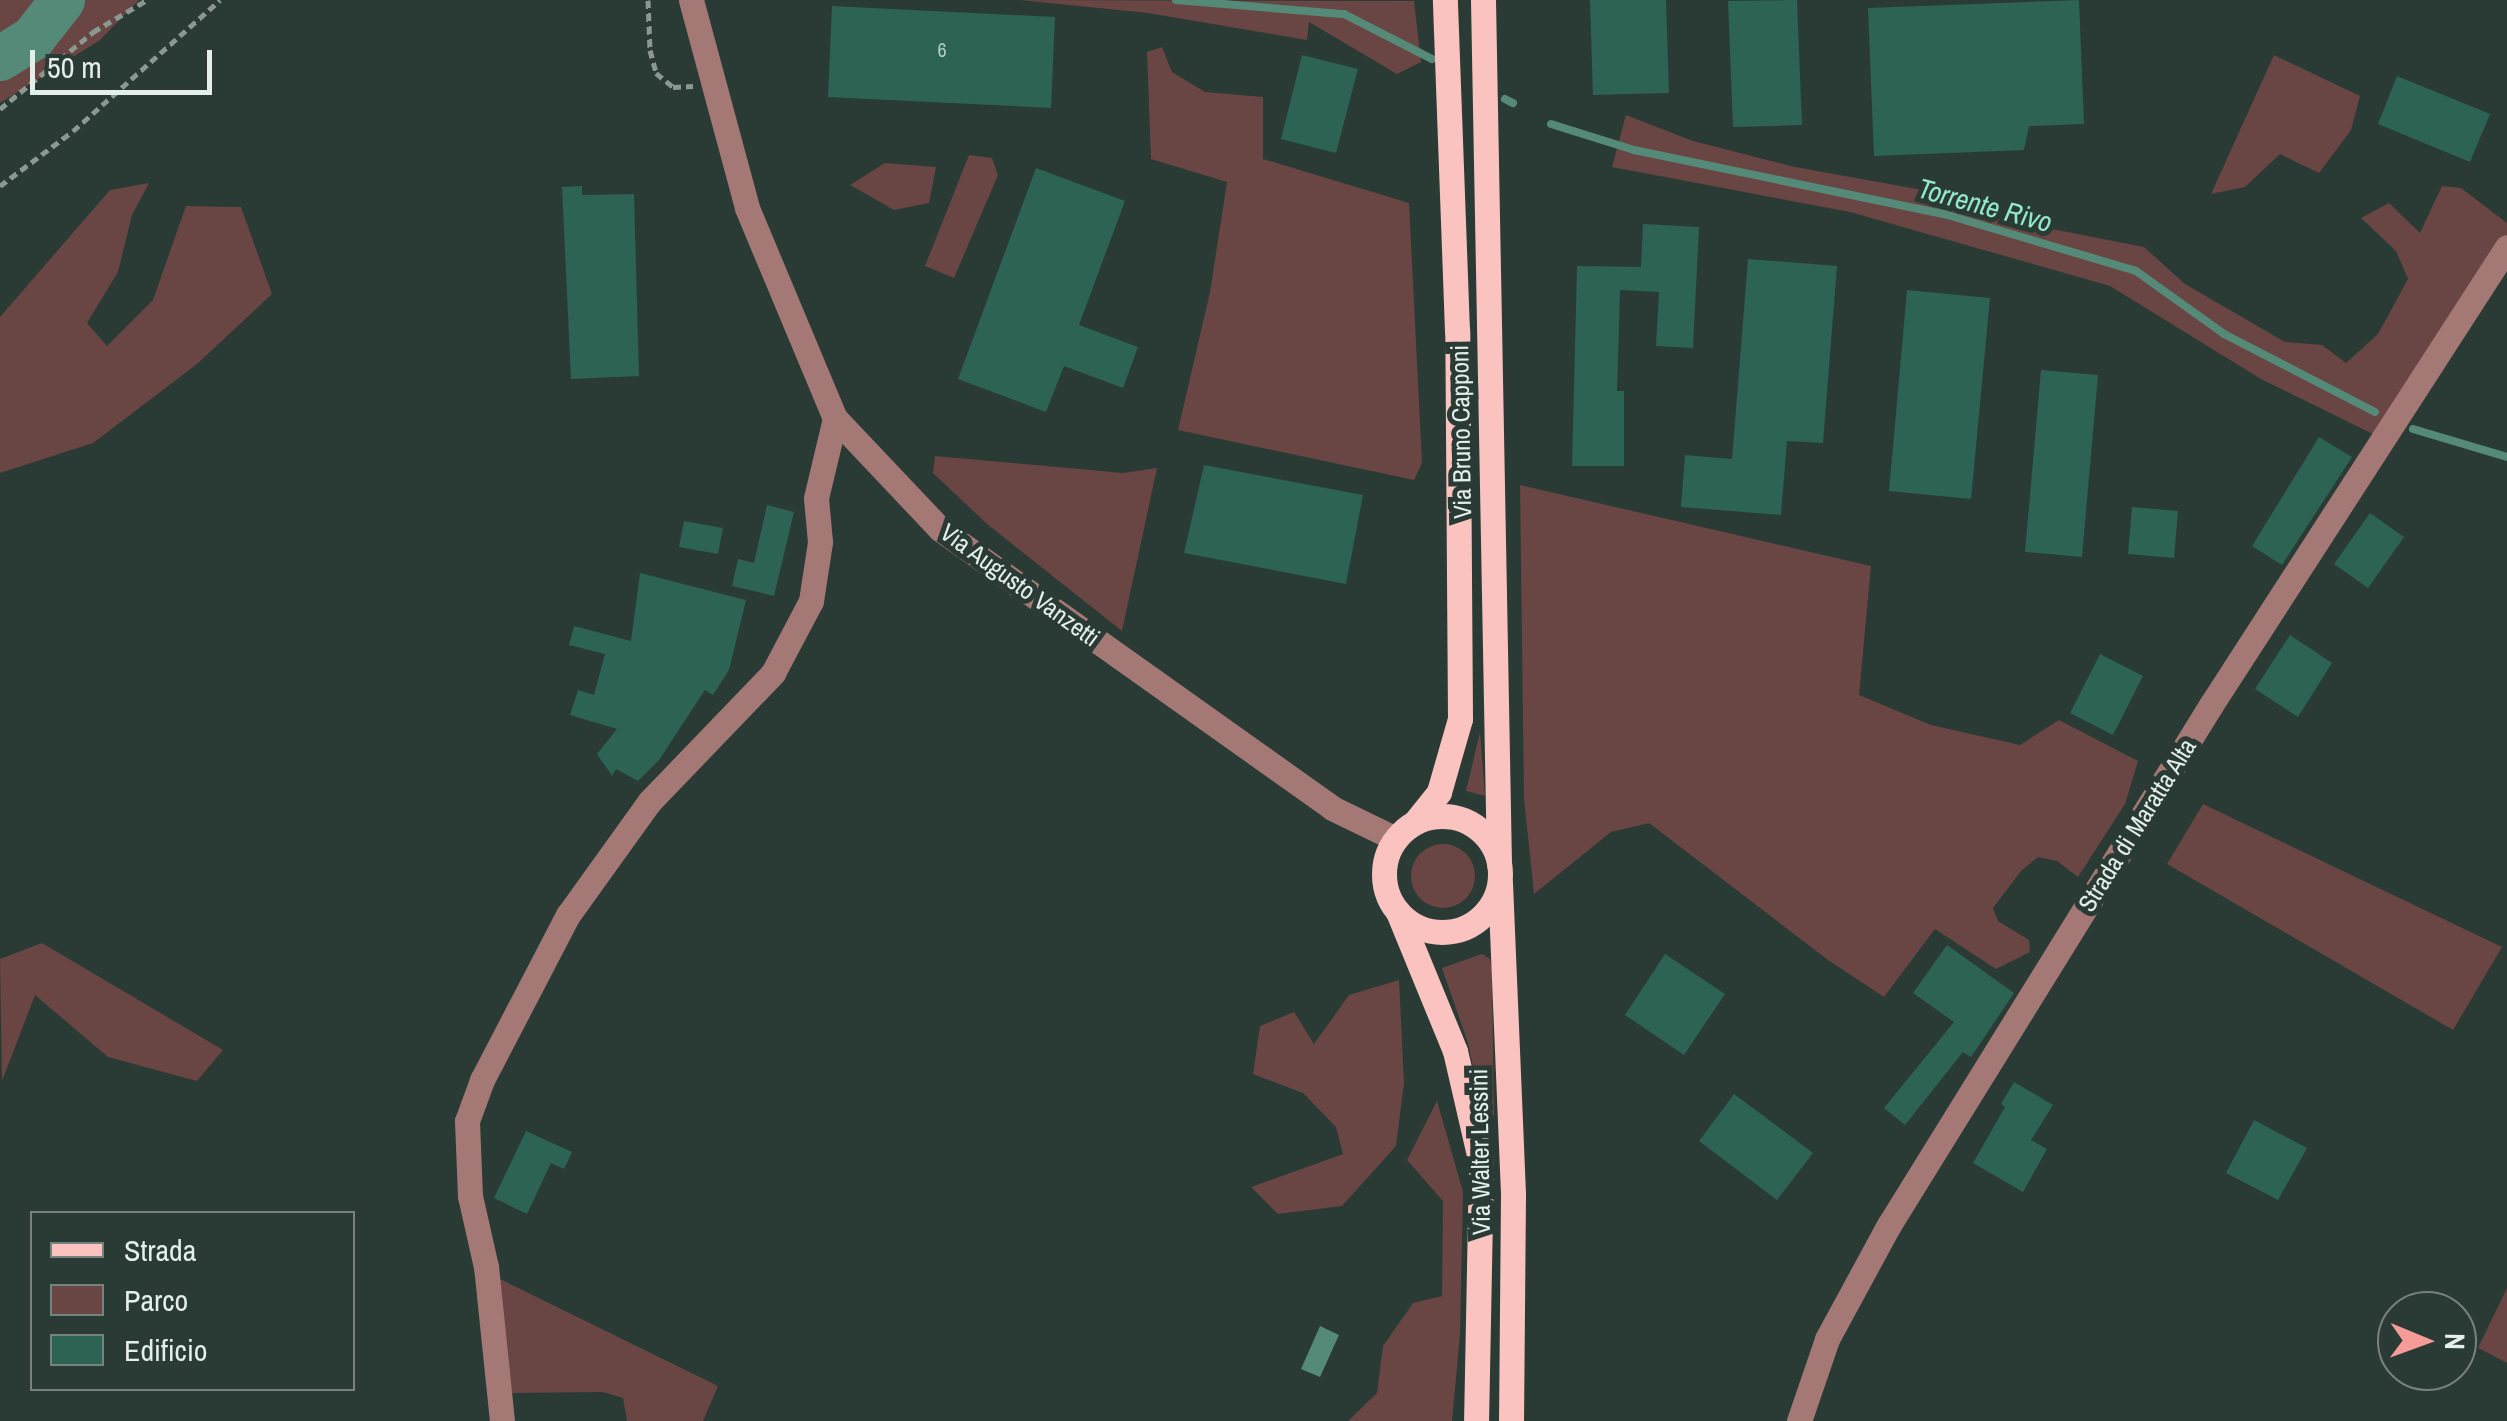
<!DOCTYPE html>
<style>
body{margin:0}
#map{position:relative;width:2507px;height:1421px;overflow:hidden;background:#293b34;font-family:"Archivo Narrow",sans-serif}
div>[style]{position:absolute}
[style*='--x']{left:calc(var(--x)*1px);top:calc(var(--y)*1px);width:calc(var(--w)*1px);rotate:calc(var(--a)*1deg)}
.green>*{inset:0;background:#694544}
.round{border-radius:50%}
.water>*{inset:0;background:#548a77}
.stream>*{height:8px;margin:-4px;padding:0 4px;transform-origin:4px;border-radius:4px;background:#548a77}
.river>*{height:45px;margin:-22.5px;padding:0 22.5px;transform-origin:22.5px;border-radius:22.5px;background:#548a77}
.building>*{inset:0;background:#2d6352}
.path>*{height:5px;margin-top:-2.5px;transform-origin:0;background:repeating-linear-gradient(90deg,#8a9892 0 8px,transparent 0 13px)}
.minor>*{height:25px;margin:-12.5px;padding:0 12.5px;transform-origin:12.5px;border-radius:12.5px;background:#a47875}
.major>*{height:25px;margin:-12.5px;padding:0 12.5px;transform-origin:12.5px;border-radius:12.5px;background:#fac3c0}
.major>.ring{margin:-12.5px;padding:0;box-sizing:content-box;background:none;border:25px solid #fac3c0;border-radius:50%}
span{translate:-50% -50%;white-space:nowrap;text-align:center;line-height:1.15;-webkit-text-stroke:10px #293b34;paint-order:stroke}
.number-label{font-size:20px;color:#b6cbc4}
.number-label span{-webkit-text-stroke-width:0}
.street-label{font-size:25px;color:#e4eeea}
.water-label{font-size:28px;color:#92e8ca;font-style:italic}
.legend{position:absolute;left:30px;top:1211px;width:325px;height:180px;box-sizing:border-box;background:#293b34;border:2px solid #74837d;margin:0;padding:12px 18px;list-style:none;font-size:30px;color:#e4eeea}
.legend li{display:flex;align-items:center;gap:20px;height:50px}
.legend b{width:50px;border:2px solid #74837d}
.north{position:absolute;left:2377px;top:1291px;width:100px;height:100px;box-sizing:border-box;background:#293b34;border:2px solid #74837d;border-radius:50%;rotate:91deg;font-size:28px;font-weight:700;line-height:40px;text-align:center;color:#e4eeea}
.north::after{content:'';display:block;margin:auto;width:35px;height:45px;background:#f59b98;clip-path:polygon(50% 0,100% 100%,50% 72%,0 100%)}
.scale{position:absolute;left:30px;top:50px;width:182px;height:45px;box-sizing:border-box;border:5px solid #e4eeea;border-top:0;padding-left:12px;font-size:30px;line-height:35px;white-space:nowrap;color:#e4eeea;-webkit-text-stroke:8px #293b34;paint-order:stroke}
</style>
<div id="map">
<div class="green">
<div style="clip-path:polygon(0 0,139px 0,100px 40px,0 103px)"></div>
<div style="clip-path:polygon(1020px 0,1414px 1px,1421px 62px,1397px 74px,1309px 22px,1307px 40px,1148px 13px)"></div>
<div style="clip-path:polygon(1162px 47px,1172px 72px,1205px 92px,1263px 97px,1263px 159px,1409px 203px,1422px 463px,1414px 480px,1178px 430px,1210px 292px,1227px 182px,1151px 159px,1147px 52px)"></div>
<div style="clip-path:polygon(2274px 55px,2360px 96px,2351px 130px,2319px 173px,2280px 154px,2245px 187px,2211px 194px)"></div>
<div style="clip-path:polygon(1626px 115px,1693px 141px,1795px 167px,1972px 199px,2052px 229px,2144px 247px,2185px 284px,2285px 342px,2322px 345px,2346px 363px,2378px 334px,2408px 279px,2396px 251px,2361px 218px,2389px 203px,2420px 233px,2442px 186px,2461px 188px,2507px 223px,2507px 244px,2383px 439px,2261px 379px,2110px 286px,1850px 212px,1612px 167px)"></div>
<div style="clip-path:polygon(969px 155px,992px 158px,998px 175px,954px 278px,925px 266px)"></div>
<div style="clip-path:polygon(885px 163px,936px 167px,929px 203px,894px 210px,850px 185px)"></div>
<div style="clip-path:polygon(149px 183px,132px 215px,118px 272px,87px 323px,107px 346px,153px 300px,186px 206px,241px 207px,272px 294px,197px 364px,93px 443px,0 473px,0 317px,110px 190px)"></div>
<div style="clip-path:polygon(935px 456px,1123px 473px,1157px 468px,1122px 631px,987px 524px,933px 473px)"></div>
<div style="clip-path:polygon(1520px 485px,1871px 566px,1859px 695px,1931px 725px,2020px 745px,2059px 720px,2138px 761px,2125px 804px,2078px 877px,2057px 861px,2038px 857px,2021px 871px,1993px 908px,1998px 921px,2029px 940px,2030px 952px,1996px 969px,1935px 929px,1884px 997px,1828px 960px,1649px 823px,1611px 832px,1534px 894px,1524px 798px)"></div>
<div style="clip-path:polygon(1480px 732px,1485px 796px,1466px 791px)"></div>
<div style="clip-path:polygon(2203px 804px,2502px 947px,2453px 1030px,2167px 864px)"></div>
<div class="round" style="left:1411px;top:844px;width:64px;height:64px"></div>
<div style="clip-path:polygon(42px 943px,223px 1050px,197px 1081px,108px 1057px,35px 995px,2px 1081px,0 959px)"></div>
<div style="clip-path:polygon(1482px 954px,1490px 959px,1492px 967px,1494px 1116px,1484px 1120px,1468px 1043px,1442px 968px)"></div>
<div style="clip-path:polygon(1399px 980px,1404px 1083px,1396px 1146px,1342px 1206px,1278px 1214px,1251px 1187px,1343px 1154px,1336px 1127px,1303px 1093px,1253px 1074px,1260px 1026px,1294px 1012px,1314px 1044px,1349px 995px)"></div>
<div style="clip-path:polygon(1437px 1101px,1463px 1192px,1460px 1335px,1452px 1421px,1348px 1421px,1377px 1393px,1383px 1346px,1413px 1303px,1442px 1296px,1443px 1201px,1407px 1160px)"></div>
<div style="clip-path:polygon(498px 1278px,718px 1386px,703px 1421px,627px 1421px,623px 1398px,603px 1392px,511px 1393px)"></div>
<div style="clip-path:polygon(2507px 1288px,2507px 1363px,2478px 1348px)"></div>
</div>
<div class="water">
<div style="clip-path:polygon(1320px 1326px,1339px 1335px,1320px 1377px,1301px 1369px)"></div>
</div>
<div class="stream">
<div style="--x:1176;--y:0;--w:169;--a:4.8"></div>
<div style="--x:1344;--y:14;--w:99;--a:27.1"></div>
<div style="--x:1505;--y:99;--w:9;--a:27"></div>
<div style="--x:1551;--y:124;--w:87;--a:17.4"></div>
<div style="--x:1634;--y:150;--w:317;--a:11.7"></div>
<div style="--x:1944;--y:214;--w:200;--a:16.5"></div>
<div style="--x:2136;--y:271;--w:108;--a:35.6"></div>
<div style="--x:2224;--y:334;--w:170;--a:27.3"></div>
<div style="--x:2413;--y:429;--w:98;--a:16.6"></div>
</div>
<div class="river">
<div style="--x:0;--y:58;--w:39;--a:-32"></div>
<div style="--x:33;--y:37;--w:47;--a:-51.9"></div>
</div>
<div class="building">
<div style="clip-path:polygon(1590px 0,1666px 0,1669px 93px,1593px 95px)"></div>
<div style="clip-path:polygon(1797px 0,1802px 125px,1733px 127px,1728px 1px)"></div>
<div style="clip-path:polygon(2079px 0,2084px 124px,2029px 126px,2024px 150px,1874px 156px,1868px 8px)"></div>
<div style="clip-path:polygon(832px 6px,1055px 17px,1051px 108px,828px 97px)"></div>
<div style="clip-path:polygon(1302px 55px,1358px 69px,1336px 153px,1281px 139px)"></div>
<div style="clip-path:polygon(2397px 76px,2490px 114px,2470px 162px,2378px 124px)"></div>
<div style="clip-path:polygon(1036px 168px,1125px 201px,1079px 325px,1138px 347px,1123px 388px,1064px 366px,1046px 412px,958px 379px)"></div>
<div style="clip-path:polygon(582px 186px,582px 195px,634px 194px,639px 376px,571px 379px,562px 187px)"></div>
<div style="clip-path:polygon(1643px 224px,1699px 227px,1693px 348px,1656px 346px,1659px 292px,1620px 290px,1617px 391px,1624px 391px,1624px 466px,1572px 466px,1577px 266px,1641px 267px)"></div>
<div style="clip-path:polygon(1748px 259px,1837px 266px,1823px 443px,1787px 441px,1781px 515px,1681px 507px,1685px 455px,1732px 459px)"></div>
<div style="clip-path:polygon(1907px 290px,1990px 298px,1971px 499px,1889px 491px)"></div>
<div style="clip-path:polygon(2041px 370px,2098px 375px,2082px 557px,2025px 552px)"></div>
<div style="clip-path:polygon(2319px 437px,2352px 457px,2282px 565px,2252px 546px)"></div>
<div style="clip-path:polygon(1204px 465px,1363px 495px,1346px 584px,1184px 553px)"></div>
<div style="clip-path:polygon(767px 505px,794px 512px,774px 596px,732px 586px,738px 559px,754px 563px)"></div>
<div style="clip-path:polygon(2132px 507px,2178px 511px,2174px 558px,2128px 554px)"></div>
<div style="clip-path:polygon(2370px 513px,2404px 537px,2368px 588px,2334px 564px)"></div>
<div style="clip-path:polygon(684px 521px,723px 528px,718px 554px,679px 547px)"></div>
<div style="clip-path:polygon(640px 573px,746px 600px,729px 670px,713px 695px,705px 690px,659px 760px,638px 781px,616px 769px,612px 776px,597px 754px,617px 729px,570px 715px,578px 690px,594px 695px,605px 654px,569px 645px,574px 626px,631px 641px)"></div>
<div style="clip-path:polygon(2290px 635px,2332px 663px,2298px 717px,2255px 689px)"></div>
<div style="clip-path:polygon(2100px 654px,2143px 676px,2113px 735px,2070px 713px)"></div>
<div style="clip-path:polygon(1947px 945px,2014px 993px,1971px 1057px,1963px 1052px,1905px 1125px,1884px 1108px,1954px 1022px,1913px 993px)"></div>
<div style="clip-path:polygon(1665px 954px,1725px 994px,1684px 1055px,1625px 1015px)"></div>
<div style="clip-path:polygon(2014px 1082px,2053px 1105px,2031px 1140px,2047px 1149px,2023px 1192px,1973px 1163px,2005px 1107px,2001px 1104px)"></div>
<div style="clip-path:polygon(1734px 1094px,1813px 1153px,1777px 1200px,1699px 1141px)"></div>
<div style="clip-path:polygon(2254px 1120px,2307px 1148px,2278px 1200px,2226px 1173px)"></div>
<div style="clip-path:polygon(526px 1131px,572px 1152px,564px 1169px,551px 1163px,527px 1214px,494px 1198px)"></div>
</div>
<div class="path">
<div style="--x:648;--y:0;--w:50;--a:87.7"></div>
<div style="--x:650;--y:50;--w:24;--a:75"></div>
<div style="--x:656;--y:73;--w:22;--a:39"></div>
<div style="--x:673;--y:87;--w:20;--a:-3"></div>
<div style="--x:0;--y:109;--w:121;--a:-39.6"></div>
<div style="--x:93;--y:32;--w:63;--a:-30.7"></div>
<div style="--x:0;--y:186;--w:91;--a:-37"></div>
<div style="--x:73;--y:131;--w:197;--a:-41.7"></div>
</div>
<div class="minor">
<div style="--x:691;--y:0;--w:215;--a:74.9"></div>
<div style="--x:747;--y:208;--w:228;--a:67.3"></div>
<div style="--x:835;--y:418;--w:153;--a:46.6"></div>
<div style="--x:940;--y:529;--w:481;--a:35.4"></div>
<div style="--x:1332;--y:808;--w:71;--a:25.8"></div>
<div style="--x:502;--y:1421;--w:155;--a:-95.9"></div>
<div style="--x:486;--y:1267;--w:73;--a:-102.7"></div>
<div style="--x:470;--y:1196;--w:75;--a:-92.3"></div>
<div style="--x:467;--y:1121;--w:44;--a:-69.9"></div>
<div style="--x:482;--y:1080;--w:186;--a:-62.5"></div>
<div style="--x:568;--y:915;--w:140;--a:-54.3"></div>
<div style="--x:650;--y:801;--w:178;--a:-46.1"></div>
<div style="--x:773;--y:673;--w:81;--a:-62.2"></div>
<div style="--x:811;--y:601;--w:60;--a:-81.3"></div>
<div style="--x:820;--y:542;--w:44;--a:-95.2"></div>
<div style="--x:816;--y:498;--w:82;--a:-76.6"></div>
<div style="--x:1799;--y:1421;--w:87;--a:-71.1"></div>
<div style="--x:1827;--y:1339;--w:130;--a:-61.5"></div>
<div style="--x:1889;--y:1225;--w:612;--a:-58.23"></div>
<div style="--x:2211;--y:705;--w:545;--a:-57.13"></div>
</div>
<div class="major">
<div style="--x:1483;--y:0;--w:864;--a:88.94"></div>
<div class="ring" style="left:1384px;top:816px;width:91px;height:91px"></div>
<div style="--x:1415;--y:822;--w:38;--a:-51"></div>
<div style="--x:1439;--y:792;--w:76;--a:-74"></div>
<div style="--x:1460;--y:719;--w:388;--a:-90.4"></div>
<div style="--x:1457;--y:331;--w:331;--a:-92.1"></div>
<div style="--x:1500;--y:883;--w:312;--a:87.6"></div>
<div style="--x:1513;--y:1195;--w:226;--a:90.5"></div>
<div style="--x:1398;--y:912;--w:150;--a:67.7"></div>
<div style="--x:1455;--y:1051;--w:116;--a:77"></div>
<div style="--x:1481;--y:1164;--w:257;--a:91.1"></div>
</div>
<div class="number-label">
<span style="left:942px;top:49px">6</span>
</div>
<div class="street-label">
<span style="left:1461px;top:432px;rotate:-91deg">Via Bruno Capponi</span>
<span style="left:1020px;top:585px;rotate:36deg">Via Augusto Vanzetti</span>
<span style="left:2137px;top:825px;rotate:-58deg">Strada di Maratta Alta</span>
<span style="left:1480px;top:1152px;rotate:-91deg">Via Walter Lessini</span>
</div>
<div class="water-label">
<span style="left:1985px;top:205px;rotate:15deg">Torrente Rivo</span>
</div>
<ul class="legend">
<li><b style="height:12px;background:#fac3c0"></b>Strada</li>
<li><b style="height:28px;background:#694544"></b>Parco</li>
<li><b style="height:28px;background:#2d6352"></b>Edificio</li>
</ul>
<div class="north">N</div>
<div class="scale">50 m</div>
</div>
